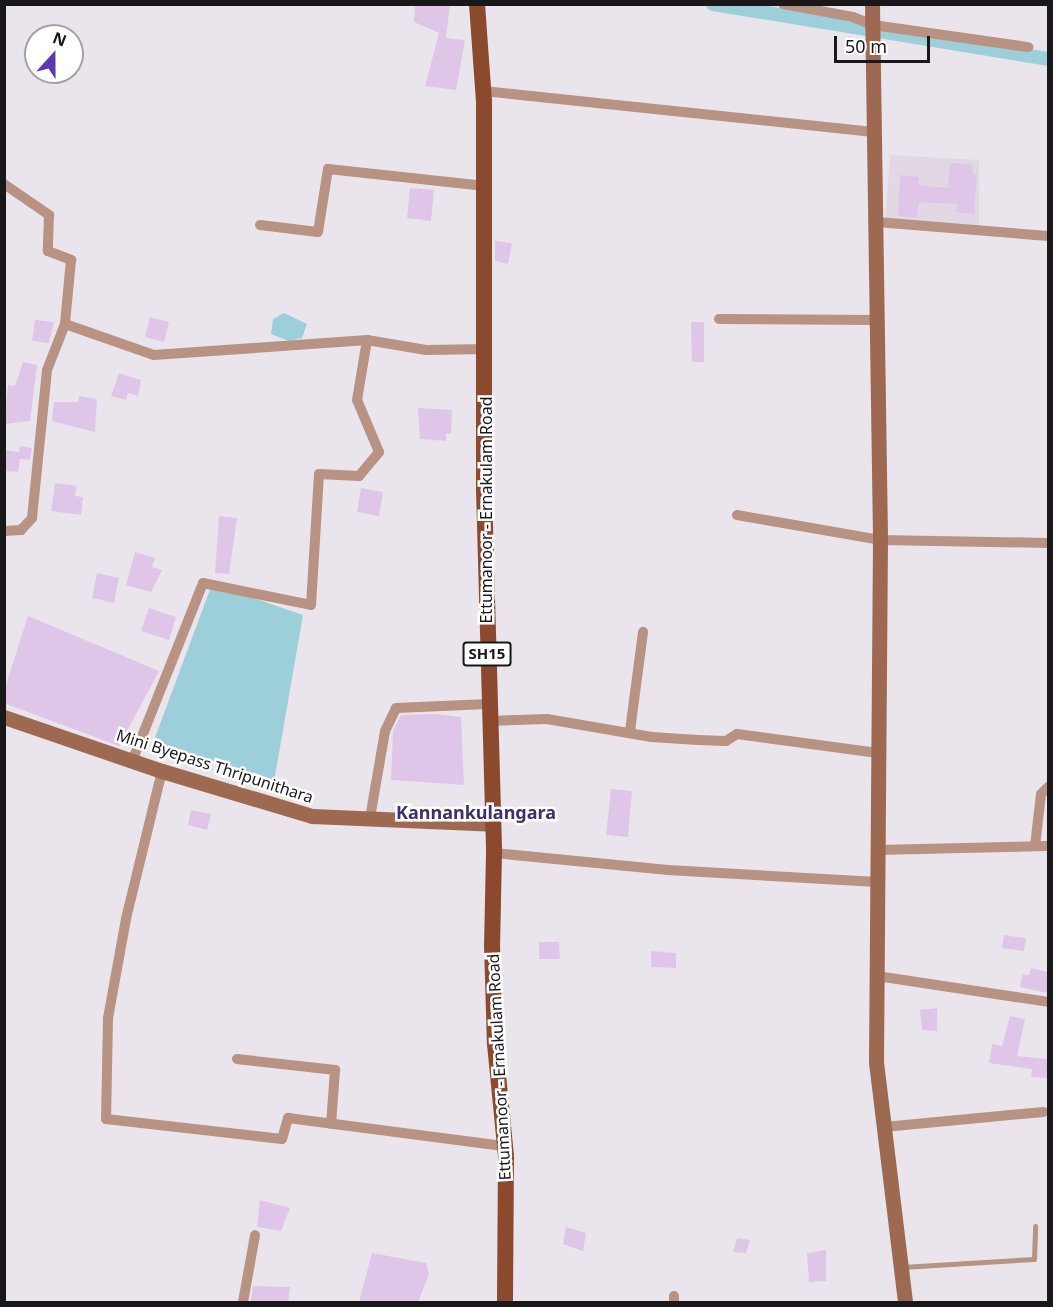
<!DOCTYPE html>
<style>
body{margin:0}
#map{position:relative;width:1053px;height:1307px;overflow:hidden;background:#eae5ed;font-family:"Noto Sans",sans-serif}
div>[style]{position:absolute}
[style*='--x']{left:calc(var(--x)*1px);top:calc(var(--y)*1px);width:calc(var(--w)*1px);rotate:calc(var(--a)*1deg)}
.built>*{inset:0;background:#e1d7e5}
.water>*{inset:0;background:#9dcfdb}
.canal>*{height:14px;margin:-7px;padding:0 7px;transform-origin:7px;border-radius:7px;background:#9dcfdb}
.building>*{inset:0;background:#dfc6e9}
.service>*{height:5px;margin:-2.5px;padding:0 2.5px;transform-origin:2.5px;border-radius:2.5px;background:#b89282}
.minor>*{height:10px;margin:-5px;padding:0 5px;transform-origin:5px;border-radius:5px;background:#b89282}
.secondary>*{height:15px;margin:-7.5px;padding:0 7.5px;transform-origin:7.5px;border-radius:7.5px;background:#9e6951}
.primary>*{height:16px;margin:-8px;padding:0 8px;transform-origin:8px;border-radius:8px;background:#8b4a2d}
span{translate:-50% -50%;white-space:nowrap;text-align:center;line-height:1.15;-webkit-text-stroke:5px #fff;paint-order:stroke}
.shield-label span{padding:2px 4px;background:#fff;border:2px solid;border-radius:4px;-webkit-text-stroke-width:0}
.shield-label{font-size:15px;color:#19171a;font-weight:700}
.street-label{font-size:16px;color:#19171a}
.neighbourhood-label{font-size:18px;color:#3d306c;font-weight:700}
.frame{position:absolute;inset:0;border:6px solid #19171a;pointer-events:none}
.north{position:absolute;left:24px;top:24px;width:60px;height:60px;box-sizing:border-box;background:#fff;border:2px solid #a3a2a3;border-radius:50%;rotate:21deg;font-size:16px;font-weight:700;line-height:24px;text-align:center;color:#19171a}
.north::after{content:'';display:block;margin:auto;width:21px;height:27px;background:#5a38b0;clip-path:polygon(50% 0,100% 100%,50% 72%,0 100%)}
.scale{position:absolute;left:834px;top:36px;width:96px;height:27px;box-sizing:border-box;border:3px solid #19171a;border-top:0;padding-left:8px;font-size:18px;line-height:21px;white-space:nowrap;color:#19171a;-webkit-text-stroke:4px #fff;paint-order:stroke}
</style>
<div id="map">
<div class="built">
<div style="clip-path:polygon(890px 155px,979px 160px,979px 234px,885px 228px)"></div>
</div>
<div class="water">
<div style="clip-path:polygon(284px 313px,307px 324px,302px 338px,289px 341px,271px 334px,273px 319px)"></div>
<div style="clip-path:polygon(212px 584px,303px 615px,274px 782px,153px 743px)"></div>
</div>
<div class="canal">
<div style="--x:713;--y:4;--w:339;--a:9.3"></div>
</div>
<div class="building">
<div style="clip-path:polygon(415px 4px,450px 4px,446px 38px,465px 40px,456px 90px,425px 86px,439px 33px,414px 22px)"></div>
<div style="clip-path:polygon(950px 163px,972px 164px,973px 175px,977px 175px,974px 214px,956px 212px,957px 204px,919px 202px,917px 218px,898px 216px,900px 175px,919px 177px,918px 185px,948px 188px)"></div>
<div style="clip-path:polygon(410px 188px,434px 190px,431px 221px,407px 218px)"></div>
<div style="clip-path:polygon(495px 241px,512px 243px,508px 264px,495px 261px)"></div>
<div style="clip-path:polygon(150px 317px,169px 322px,164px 342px,145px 337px)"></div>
<div style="clip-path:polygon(35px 320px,54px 322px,49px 343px,32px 341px)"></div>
<div style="clip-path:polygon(691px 322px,704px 322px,704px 362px,692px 362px)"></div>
<div style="clip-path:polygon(23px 362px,37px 365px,30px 421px,4px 424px,8px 385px,15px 386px)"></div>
<div style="clip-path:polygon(119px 373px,141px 380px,138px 396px,128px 393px,126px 400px,111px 396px)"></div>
<div style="clip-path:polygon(79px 396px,97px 399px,95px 432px,52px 421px,54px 402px,78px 402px)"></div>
<div style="clip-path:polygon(418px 408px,452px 410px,451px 434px,446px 433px,446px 441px,420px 439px)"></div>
<div style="clip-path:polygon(20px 446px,32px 448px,30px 460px,20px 459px,18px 472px,4px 471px,4px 450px,19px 452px)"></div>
<div style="clip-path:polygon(55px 483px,77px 486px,75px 496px,83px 497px,81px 515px,51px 511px)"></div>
<div style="clip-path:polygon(361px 488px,383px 492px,379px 516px,357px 512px)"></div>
<div style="clip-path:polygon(219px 516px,237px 518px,229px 574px,215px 573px)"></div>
<div style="clip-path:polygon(135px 552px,155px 558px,152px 567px,162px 570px,151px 592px,126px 585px)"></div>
<div style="clip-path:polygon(97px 573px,119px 578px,114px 603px,92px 598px)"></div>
<div style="clip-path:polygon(149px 608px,176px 617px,169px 640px,141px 631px)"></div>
<div style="clip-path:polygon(28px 616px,159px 671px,119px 746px,4px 703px,4px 691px)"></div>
<div style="clip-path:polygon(435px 714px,461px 717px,464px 785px,391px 780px,393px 731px,401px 715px)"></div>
<div style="clip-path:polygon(611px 789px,632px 791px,628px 837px,606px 835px)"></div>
<div style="clip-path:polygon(191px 810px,211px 814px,207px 830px,188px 825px)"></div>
<div style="clip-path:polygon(1004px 935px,1026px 938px,1024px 951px,1002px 948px)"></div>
<div style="clip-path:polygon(539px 942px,559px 942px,560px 959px,539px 959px)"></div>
<div style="clip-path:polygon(651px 951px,676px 953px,676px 968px,651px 967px)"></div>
<div style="clip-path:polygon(1031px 968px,1048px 972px,1048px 993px,1020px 987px,1023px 974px,1029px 975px)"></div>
<div style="clip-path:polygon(937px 1008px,937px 1031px,922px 1030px,920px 1010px)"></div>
<div style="clip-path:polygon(1010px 1016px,1025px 1019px,1017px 1056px,1048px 1059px,1048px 1078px,1031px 1077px,1032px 1069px,989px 1063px,992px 1044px,1002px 1046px)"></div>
<div style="clip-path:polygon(260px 1200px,290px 1208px,281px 1231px,257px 1227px)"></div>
<div style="clip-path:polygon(566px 1227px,586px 1233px,583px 1251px,563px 1244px)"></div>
<div style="clip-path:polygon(737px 1238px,750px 1240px,746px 1253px,733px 1252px)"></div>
<div style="clip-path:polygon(826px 1250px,826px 1281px,809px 1282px,807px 1253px)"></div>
<div style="clip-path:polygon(372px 1253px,426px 1263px,429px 1274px,418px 1302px,359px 1302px)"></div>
<div style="clip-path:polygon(253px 1286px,290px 1287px,288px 1302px,251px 1302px)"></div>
</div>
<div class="service">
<div style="--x:902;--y:1267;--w:132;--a:-3.5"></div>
<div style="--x:1034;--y:1259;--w:33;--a:-88"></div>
</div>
<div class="minor">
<div style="--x:783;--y:4;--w:71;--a:10.5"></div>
<div style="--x:853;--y:17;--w:22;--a:22"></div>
<div style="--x:873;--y:25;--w:157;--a:8.1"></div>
<div style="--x:483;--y:91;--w:395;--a:6"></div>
<div style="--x:4;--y:184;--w:55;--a:34.6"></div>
<div style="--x:49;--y:215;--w:36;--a:92"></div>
<div style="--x:48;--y:251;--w:25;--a:21"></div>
<div style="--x:71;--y:260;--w:64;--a:95.4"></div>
<div style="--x:65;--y:324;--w:94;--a:19.2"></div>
<div style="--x:154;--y:355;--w:214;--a:-4"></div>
<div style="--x:877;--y:222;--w:172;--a:4.7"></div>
<div style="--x:260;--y:225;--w:58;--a:6.9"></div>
<div style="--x:318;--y:232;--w:64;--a:-81"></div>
<div style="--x:328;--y:169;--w:158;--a:6.2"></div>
<div style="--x:719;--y:319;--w:159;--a:0.4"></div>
<div style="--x:737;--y:515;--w:145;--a:9.9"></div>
<div style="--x:880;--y:540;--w:168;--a:1"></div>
<div style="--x:4;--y:531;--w:17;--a:-3"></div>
<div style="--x:21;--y:530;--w:16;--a:-47"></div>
<div style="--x:32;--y:518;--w:149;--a:-84.2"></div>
<div style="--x:47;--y:370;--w:49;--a:-68.6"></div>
<div style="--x:489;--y:721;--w:58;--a:-2"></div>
<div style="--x:547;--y:719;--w:106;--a:9.8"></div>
<div style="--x:651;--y:737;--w:47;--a:3.7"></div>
<div style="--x:698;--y:740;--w:28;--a:2"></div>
<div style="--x:726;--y:741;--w:13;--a:-32"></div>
<div style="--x:737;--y:734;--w:142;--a:7.7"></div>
<div style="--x:630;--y:731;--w:100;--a:-82.5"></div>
<div style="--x:133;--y:759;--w:189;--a:-68.3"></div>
<div style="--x:203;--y:583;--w:110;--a:11.5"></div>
<div style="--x:311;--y:605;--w:131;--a:-86.5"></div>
<div style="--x:319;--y:474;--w:40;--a:2.9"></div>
<div style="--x:359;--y:476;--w:31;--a:-50"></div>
<div style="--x:379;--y:452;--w:56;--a:-112.9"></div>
<div style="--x:357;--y:400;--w:61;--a:-80.5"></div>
<div style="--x:367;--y:340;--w:60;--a:9.6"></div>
<div style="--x:426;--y:350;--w:60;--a:-1"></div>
<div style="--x:162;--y:771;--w:152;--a:103.7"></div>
<div style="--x:126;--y:919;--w:101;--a:100.3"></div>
<div style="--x:108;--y:1018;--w:101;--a:91.1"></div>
<div style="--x:106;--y:1119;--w:177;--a:6.5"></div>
<div style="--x:282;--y:1139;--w:22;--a:-74"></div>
<div style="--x:288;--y:1118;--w:219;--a:7.4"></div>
<div style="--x:370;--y:818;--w:88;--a:-80.2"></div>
<div style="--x:385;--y:731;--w:25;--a:-64"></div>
<div style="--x:396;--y:708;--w:92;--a:-2.5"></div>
<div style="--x:1035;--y:846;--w:52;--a:-83.4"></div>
<div style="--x:1041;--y:794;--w:10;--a:-45"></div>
<div style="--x:877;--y:850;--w:171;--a:-1.3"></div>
<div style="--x:494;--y:853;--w:175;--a:5.6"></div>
<div style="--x:668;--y:870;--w:209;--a:3.3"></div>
<div style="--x:877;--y:976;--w:173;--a:8.6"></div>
<div style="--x:237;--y:1059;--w:99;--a:6.4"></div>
<div style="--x:335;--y:1070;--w:54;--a:94.2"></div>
<div style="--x:884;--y:1127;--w:160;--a:-5.4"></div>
<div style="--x:243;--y:1302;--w:68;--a:-79.8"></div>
<div style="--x:674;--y:1302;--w:6;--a:-90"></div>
</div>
<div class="secondary">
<div style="--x:872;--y:4;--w:536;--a:89.14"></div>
<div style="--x:880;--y:540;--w:522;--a:90.44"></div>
<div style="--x:876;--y:1062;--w:242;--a:83.1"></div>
<div style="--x:4;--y:717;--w:167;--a:18.9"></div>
<div style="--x:162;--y:771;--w:157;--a:16.7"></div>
<div style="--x:312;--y:816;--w:180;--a:2.5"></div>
</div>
<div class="primary">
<div style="--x:477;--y:4;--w:97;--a:85.9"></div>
<div style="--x:484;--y:101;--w:388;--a:90"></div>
<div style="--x:484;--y:489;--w:364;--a:88.4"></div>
<div style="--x:494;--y:853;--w:92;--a:91.2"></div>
<div style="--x:492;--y:945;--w:99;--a:88.3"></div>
<div style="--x:495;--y:1044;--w:113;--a:84.4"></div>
<div style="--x:506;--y:1156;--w:146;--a:90.4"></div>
</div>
<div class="shield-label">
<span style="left:487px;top:654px">SH15</span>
</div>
<div class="street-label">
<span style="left:486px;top:510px;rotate:-90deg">Ettumanoor - Ernakulam Road</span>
<span style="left:215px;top:766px;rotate:18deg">Mini Byepass Thripunithara</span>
<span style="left:499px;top:1067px;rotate:-93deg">Ettumanoor - Ernakulam Road</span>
</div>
<div class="neighbourhood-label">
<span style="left:476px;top:812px">Kannankulangara</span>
</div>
<div class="frame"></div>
<div class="north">N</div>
<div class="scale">50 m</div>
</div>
